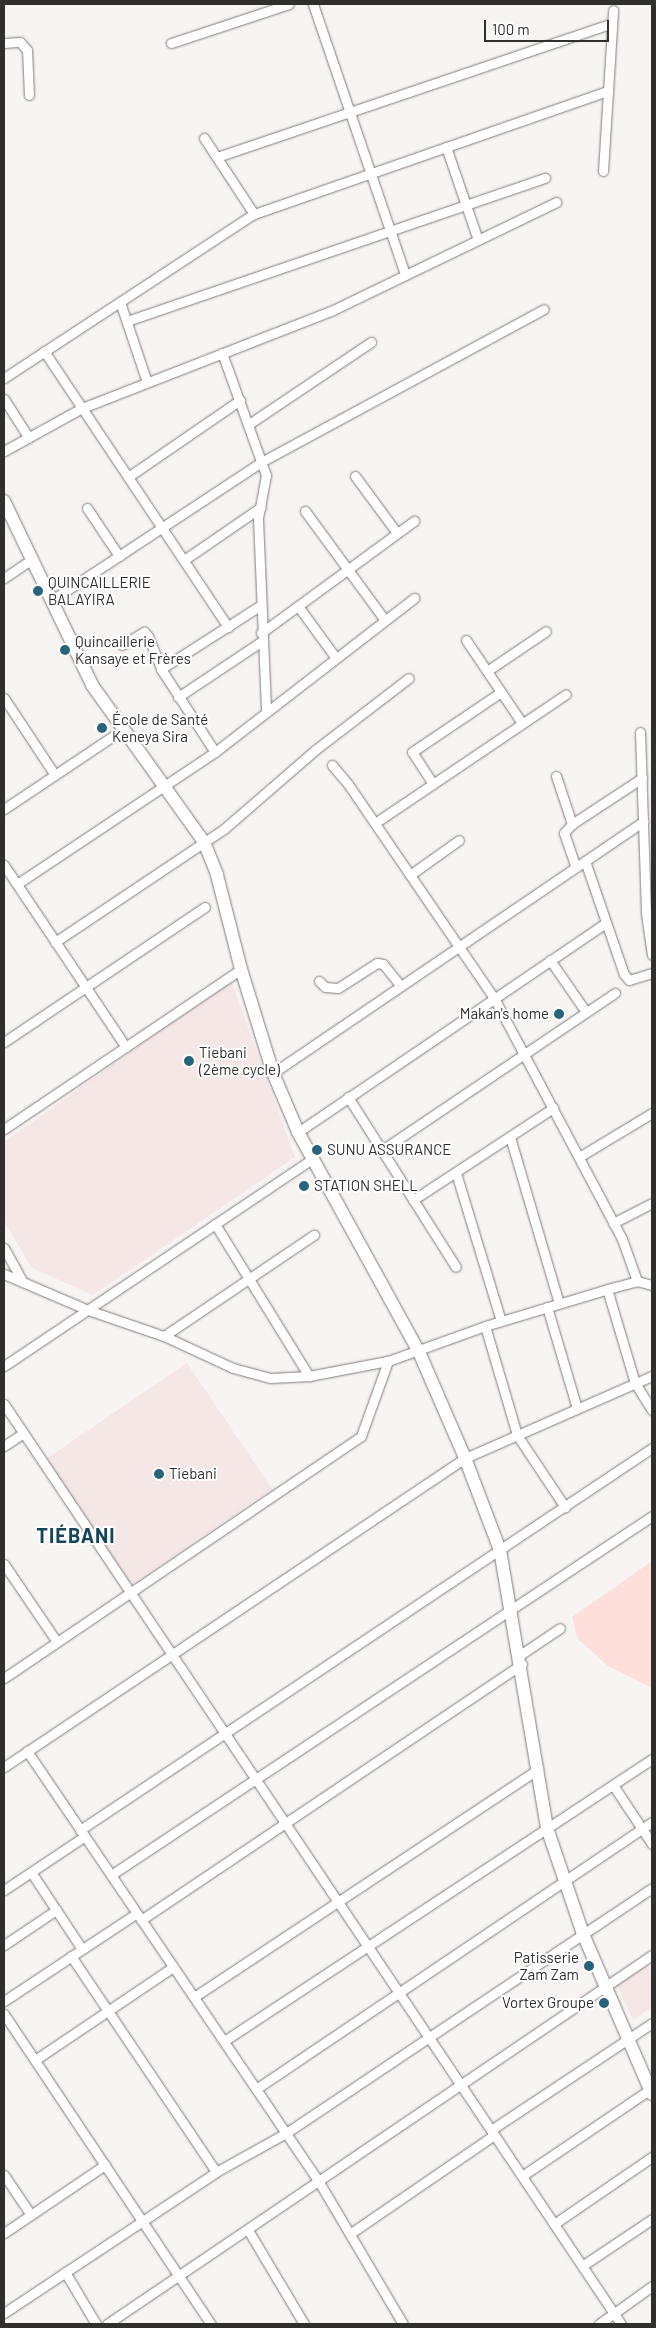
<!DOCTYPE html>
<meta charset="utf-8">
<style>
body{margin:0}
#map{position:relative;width:656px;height:2328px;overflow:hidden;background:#f8f4f4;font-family:Barlow,sans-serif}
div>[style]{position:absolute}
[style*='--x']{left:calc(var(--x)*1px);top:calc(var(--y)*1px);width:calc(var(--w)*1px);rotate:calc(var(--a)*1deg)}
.built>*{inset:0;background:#f4e7e5}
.green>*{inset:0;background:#ffdfdb}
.roads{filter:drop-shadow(0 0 1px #807c7c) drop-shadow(0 0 1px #807c7c)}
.minor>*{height:9px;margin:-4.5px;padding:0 4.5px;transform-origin:4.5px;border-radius:4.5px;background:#fff}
.secondary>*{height:12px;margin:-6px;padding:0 6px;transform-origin:6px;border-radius:6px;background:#fff}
.dots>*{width:14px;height:14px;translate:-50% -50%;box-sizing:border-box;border:2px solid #fff;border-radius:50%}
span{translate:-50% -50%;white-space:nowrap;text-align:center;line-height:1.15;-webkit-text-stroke:4px #fff;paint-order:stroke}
.poi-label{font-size:15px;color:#302f2e}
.left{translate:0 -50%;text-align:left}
.right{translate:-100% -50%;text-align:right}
.district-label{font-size:20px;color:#144558;font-weight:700;letter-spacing:1px}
.frame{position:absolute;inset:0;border:5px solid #302f2e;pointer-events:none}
.scale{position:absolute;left:484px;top:20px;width:125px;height:22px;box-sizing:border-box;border:2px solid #302f2e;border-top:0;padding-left:6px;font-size:15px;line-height:18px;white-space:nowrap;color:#302f2e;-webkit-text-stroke:4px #fff;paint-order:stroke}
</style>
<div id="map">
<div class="built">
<div style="clip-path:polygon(231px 980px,295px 1157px,93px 1295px,32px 1268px,4px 1221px,4px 1142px)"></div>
<div style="clip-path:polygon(187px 1363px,272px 1489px,131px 1585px,46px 1459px)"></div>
<div style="clip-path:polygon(648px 1964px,652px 1971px,652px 2007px,633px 2020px,617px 1985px)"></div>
</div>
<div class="green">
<div style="clip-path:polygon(652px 1561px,652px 1688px,608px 1666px,578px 1639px,572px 1617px)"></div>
</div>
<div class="roads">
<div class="minor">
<div style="--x:313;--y:4;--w:286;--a:71.2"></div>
<div style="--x:4;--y:43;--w:16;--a:-4"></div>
<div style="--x:20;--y:42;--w:11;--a:49"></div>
<div style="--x:27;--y:50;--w:45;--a:87.5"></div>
<div style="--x:171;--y:43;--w:124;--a:-18.3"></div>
<div style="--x:204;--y:138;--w:91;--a:56.7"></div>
<div style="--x:446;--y:147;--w:98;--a:71"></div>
<div style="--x:217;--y:157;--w:417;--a:-18.7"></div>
<div style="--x:603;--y:171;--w:161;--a:-86.4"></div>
<div style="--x:120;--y:302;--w:84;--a:71.4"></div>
<div style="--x:127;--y:321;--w:442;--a:-18.9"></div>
<div style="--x:44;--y:351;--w:332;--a:56.3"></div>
<div style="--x:222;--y:353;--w:130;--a:70.2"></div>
<div style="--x:266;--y:475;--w:44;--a:100.5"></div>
<div style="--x:258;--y:518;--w:193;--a:87.6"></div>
<div style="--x:4;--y:378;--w:299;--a:-33.3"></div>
<div style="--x:254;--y:214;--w:375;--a:-19.2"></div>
<div style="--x:4;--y:399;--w:46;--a:57.3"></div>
<div style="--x:249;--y:424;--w:147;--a:-33.9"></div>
<div style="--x:4;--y:451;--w:89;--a:-28.9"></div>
<div style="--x:82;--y:408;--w:269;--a:-21.3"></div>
<div style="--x:333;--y:310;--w:248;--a:-25.8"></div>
<div style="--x:355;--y:476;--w:71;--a:53.6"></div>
<div style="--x:128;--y:477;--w:136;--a:-34.5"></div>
<div style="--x:87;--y:508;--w:58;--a:56.3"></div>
<div style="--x:305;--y:511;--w:134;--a:53.8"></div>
<div style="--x:184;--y:560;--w:93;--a:-34.5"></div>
<div style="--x:4;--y:578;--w:34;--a:-34"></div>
<div style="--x:52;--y:600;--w:253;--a:-33.4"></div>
<div style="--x:263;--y:461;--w:319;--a:-28.4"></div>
<div style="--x:298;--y:606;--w:63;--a:54"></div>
<div style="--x:261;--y:633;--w:190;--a:-36.2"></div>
<div style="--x:466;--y:640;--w:100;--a:56"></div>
<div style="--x:122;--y:645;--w:26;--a:-31"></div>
<div style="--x:144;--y:632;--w:6;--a:45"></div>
<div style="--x:148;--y:636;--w:35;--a:68"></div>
<div style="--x:161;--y:669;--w:99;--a:57"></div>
<div style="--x:161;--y:669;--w:119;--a:-32.6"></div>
<div style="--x:487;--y:671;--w:71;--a:-34.1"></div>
<div style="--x:178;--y:697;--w:101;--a:-33.7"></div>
<div style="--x:4;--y:698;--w:92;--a:56.5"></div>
<div style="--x:640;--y:732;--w:181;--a:88.1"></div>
<div style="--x:646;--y:913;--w:42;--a:81.9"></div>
<div style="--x:332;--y:765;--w:25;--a:50"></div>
<div style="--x:348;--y:784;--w:259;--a:55.7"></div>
<div style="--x:494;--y:998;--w:273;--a:62"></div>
<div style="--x:622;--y:1239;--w:45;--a:70.3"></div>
<div style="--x:556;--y:776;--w:51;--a:71.6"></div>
<div style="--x:572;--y:824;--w:12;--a:132"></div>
<div style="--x:564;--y:833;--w:36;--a:71"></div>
<div style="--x:433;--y:784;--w:38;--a:-123"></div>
<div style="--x:412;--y:752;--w:107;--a:-34"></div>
<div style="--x:4;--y:809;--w:142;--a:-33.8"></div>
<div style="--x:375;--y:823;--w:230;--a:-34"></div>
<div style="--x:572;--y:824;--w:84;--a:-33.3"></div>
<div style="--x:585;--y:861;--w:120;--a:71"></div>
<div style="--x:624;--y:974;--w:8;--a:50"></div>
<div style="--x:629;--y:980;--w:24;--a:-17"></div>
<div style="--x:4;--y:865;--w:219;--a:56.2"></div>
<div style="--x:410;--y:875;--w:60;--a:-35.5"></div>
<div style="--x:17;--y:884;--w:238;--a:-33.7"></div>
<div style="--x:215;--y:752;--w:252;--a:-37.7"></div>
<div style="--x:55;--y:942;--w:205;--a:-33.8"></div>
<div style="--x:225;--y:828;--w:119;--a:-40.9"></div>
<div style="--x:315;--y:750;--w:118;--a:-37.5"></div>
<div style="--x:550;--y:960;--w:63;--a:55.3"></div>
<div style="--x:319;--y:981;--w:8;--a:45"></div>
<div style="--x:325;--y:987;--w:13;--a:4"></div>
<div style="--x:338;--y:988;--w:46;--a:-32.7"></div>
<div style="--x:377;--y:963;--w:6;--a:9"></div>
<div style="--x:383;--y:964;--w:28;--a:51"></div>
<div style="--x:4;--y:1042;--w:242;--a:-33.9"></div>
<div style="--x:273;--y:1073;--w:448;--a:-34.2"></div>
<div style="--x:348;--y:1097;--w:201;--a:57.6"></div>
<div style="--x:4;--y:1129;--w:286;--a:-34"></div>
<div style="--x:298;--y:1132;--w:371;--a:-34.2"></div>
<div style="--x:510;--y:1137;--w:173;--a:73.6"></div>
<div style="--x:382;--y:1150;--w:281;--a:-34"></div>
<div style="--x:579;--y:1157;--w:85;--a:-31.1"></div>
<div style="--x:456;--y:1173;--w:155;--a:73.1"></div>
<div style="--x:413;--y:1200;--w:168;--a:-33.3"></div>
<div style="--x:613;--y:1223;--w:44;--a:-27.1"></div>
<div style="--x:215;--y:1224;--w:179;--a:58.3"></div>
<div style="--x:4;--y:1248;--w:39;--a:61"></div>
<div style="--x:4;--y:1274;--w:91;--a:23.2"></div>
<div style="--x:88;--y:1310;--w:80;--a:18.9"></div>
<div style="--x:164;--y:1336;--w:76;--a:24.9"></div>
<div style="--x:233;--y:1368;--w:39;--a:15"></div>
<div style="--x:271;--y:1378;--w:38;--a:-3"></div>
<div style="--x:309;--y:1376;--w:80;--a:-10.8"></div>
<div style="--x:388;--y:1361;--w:103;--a:-19.8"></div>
<div style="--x:485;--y:1326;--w:136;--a:-16.7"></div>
<div style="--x:615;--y:1287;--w:23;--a:-15"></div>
<div style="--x:637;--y:1281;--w:16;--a:15"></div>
<div style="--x:607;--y:1289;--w:98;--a:73.4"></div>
<div style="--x:635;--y:1383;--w:32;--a:58"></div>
<div style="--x:547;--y:1307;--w:105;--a:73.5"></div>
<div style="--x:485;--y:1326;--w:114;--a:73.6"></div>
<div style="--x:517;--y:1435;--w:87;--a:56.3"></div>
<div style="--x:164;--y:1336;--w:181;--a:-34"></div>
<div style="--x:4;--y:1366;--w:370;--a:-33.9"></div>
<div style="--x:4;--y:1404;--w:1108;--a:56.15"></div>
<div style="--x:4;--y:1446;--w:22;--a:-34"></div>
<div style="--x:4;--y:1564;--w:94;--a:55.8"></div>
<div style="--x:520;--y:1655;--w:48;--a:-34"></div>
<div style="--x:4;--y:1678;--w:431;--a:-34.1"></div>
<div style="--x:361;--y:1436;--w:80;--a:-70.2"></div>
<div style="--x:27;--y:1751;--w:521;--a:55.88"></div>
<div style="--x:319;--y:2182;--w:165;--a:59.4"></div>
<div style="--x:4;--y:1767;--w:555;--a:-33.83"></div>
<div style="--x:465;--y:1458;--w:204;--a:-23.7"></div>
<div style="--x:613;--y:1785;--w:71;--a:56.5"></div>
<div style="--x:80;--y:1830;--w:688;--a:-33.74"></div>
<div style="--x:31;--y:1872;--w:92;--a:56.5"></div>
<div style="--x:111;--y:1875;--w:649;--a:-33.57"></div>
<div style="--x:4;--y:1890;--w:97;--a:-33.7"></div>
<div style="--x:141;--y:1920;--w:459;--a:-33.9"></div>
<div style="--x:4;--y:1945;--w:63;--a:-33.9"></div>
<div style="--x:71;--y:1956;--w:260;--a:56.1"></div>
<div style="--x:194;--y:1997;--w:413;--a:-33.5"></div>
<div style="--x:4;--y:2001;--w:159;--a:-33.5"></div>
<div style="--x:4;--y:2014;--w:373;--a:56.3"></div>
<div style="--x:224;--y:2041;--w:513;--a:-33.38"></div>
<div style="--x:35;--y:2060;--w:166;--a:-34"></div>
<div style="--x:256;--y:2089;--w:478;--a:-34"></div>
<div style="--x:491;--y:2130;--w:193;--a:-33.6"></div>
<div style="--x:4;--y:2175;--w:48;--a:56"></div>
<div style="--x:522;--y:2176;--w:157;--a:-34.1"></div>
<div style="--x:554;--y:2224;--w:119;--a:-34.4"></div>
<div style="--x:248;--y:2230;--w:109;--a:59.2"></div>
<div style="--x:4;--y:2233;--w:122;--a:-34"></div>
<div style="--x:351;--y:2233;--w:173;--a:-34.4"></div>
<div style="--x:582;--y:2266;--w:84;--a:-33.9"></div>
<div style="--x:65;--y:2272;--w:61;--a:59.2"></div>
<div style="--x:4;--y:2313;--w:255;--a:-33.6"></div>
<div style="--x:216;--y:2172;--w:80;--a:-29.1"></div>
<div style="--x:286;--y:2133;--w:440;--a:-33.8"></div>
<div style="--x:107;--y:2324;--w:658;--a:-34.1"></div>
<div style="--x:599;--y:2324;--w:65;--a:-35.6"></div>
</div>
<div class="secondary">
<div style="--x:4;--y:501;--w:204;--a:64.4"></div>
<div style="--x:92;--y:685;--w:193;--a:54.5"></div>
<div style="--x:204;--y:842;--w:35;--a:68"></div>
<div style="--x:217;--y:875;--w:97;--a:75.7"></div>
<div style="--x:241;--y:969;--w:109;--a:72.9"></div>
<div style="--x:273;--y:1073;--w:64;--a:67"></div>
<div style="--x:298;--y:1132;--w:251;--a:61.2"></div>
<div style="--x:419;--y:1352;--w:116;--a:66.5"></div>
<div style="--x:465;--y:1458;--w:98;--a:69.2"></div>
<div style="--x:500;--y:1550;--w:282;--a:80.4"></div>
<div style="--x:547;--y:1828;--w:112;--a:71.2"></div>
<div style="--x:583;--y:1934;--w:174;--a:66.7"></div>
</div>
</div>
<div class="dots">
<div style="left:38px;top:591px;background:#27637a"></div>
<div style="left:65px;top:650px;background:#27637a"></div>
<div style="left:102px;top:728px;background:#27637a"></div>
<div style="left:559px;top:1014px;background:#27637a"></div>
<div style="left:189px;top:1061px;background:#27637a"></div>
<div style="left:317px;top:1150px;background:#27637a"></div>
<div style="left:304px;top:1186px;background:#27637a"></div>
<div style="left:159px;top:1474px;background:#27637a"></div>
<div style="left:589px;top:1966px;background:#27637a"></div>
<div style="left:604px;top:2003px;background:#27637a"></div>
</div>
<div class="poi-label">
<span class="left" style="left:48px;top:591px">QUINCAILLERIE<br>BALAYIRA</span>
<span class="left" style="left:75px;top:650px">Quincaillerie<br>Kansaye et Frères</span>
<span class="left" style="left:112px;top:728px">École de Santé<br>Keneya Sira</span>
<span class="right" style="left:549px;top:1014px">Makan's home</span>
<span class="left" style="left:199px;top:1061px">Tiebani<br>(2ème cycle)</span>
<span class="left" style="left:327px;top:1150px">SUNU ASSURANCE</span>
<span class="left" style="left:314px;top:1186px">STATION SHELL</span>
<span class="left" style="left:169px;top:1474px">Tiebani</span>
<span class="right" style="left:579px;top:1966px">Patisserie<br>Zam Zam</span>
<span class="right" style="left:594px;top:2003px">Vortex Groupe</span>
</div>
<div class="district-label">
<span style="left:76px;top:1535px">TIÉBANI</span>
</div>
<div class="frame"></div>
<div class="scale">100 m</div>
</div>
